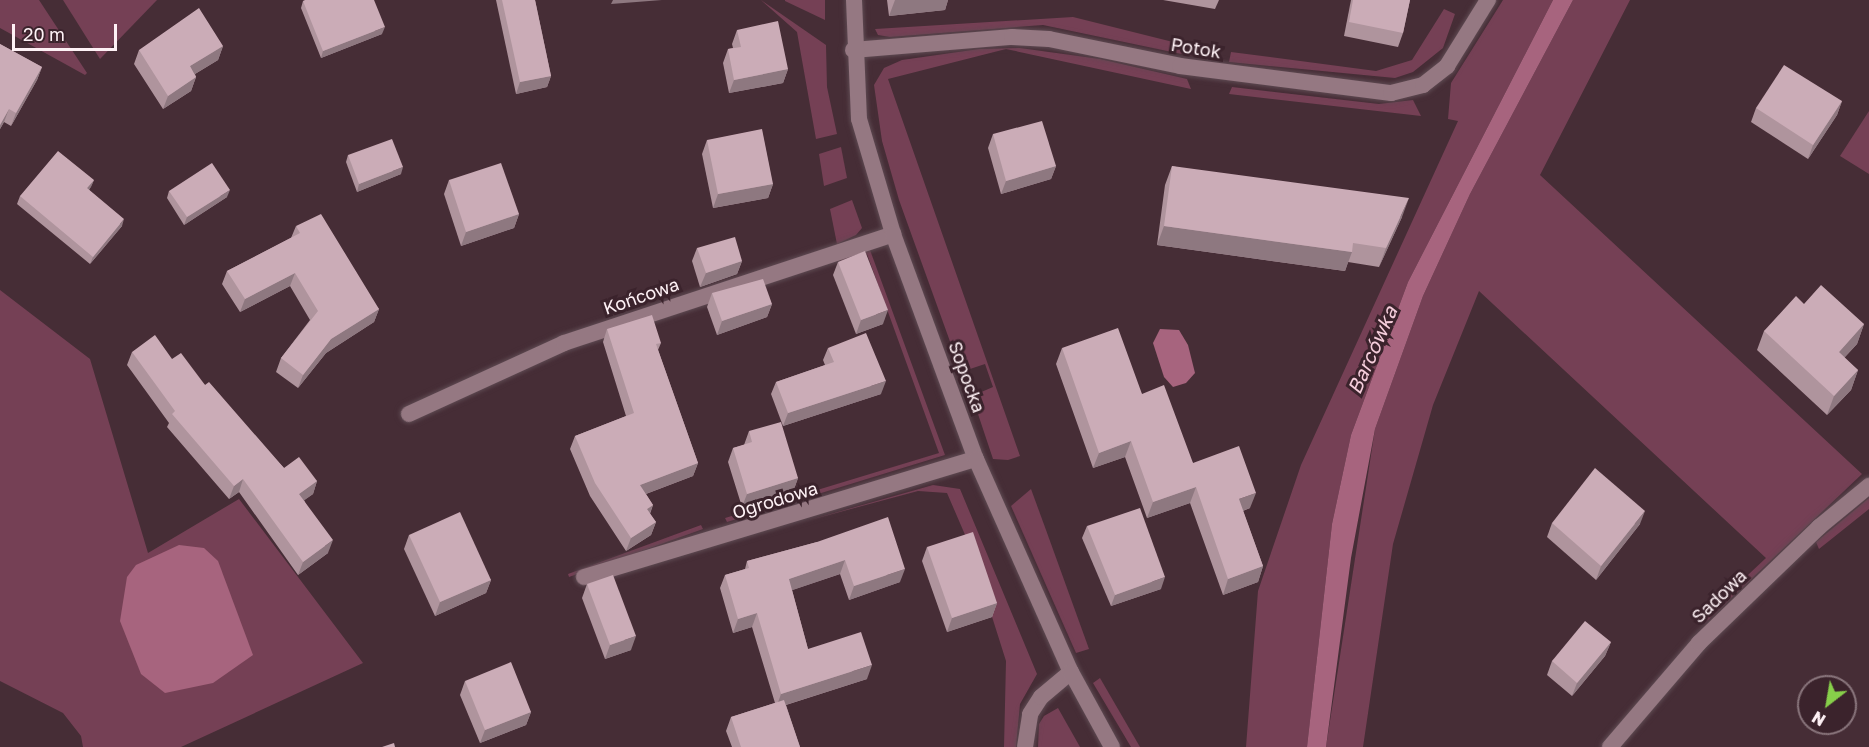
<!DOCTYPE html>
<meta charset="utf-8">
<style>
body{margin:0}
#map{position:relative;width:1869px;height:747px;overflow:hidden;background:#462d36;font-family:"Golos Text",sans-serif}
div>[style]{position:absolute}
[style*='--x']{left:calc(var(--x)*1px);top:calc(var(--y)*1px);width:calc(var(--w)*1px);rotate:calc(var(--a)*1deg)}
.green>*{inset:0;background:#754055}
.water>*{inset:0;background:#a7647e}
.roads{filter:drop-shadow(0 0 2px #5e4a52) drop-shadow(0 0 2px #5e4a52)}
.minor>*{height:16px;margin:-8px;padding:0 8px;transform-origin:8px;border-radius:8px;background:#957882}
.tertiary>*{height:16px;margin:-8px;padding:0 8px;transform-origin:8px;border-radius:8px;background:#957882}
.wall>*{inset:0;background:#af949d}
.shaded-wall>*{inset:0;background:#8e7880}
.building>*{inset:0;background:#cbacb7}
span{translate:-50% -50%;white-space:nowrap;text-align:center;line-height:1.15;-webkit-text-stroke:6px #3b232c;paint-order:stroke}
.street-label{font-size:18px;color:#fef1f5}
.water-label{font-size:20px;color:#f6cedc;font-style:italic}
.north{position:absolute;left:1797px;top:675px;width:60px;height:60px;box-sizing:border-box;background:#3b232c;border:2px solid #89757c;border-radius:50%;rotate:211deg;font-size:16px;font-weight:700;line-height:24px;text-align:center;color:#fef1f5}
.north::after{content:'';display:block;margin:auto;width:21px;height:27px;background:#87cf4a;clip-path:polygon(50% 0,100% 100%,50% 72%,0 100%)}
.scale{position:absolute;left:12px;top:24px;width:105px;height:27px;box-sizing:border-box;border:3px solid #fef1f5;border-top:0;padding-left:8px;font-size:18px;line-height:21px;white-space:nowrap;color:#fef1f5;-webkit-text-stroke:4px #3b232c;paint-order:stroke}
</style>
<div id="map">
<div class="green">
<div style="clip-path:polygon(0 0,39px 0,87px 73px,85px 75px,0 28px)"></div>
<div style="clip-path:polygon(63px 0,157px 0,100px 59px)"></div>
<div style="clip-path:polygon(761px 0,826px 45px,827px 87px,837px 134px,816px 139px,797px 32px)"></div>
<div style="clip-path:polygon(785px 0,825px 0,825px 20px,785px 1px)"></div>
<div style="clip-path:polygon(1503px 0,1553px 0,1408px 282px,1351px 435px,1332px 524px,1307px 747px,1246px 747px,1258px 591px,1301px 465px,1458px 121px,1448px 119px,1451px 83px)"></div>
<div style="clip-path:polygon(1573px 0,1630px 0,1540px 175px,1862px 474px,1705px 623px,1703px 620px,1716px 605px,1766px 558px,1479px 291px,1433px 405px,1393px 544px,1363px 747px,1326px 747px,1375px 429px,1423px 296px,1470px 194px)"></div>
<div style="clip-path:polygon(1444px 9px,1455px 14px,1443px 48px,1413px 72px,1395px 78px,1229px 62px,1231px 52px,1376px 71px,1412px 60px)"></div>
<div style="clip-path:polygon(1073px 17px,1193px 47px,1191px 56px,1043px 25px,890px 37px,878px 35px,875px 29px)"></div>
<div style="clip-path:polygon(1020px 48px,1100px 59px,1187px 79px,1191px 89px,1006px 49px,888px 79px,1020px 456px,1008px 460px,993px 459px,972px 396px,993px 387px,985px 364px,961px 372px,899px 200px,882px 141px,874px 85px,884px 68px,902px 60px,979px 49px)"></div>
<div style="clip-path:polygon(1232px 87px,1379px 104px,1413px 100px,1421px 116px,1229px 94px)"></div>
<div style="clip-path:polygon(1869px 111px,1869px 174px,1840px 156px)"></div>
<div style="clip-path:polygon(841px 147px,847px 178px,824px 186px,819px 154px)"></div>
<div style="clip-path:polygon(852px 200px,862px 228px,856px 235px,837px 244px,830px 209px)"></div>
<div style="clip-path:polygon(870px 250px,945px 455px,727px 522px,725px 518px,939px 453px,867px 254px,841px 262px,840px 257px)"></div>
<div style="clip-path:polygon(0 290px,90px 359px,148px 553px,239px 499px,363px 663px,181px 747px,83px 747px,81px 736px,63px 713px,0 681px)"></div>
<div style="clip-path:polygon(933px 485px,960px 489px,1037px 674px,1020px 704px,1016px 747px,1004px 747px,1006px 661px,969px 544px,947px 493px,918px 491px,806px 521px)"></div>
<div style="clip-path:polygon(1031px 489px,1046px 530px,1089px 649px,1076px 653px,1011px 506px)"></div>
<div style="clip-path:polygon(1869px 498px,1869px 509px,1819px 549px,1816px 542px)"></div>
<div style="clip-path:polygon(701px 525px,703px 529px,569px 577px,568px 574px)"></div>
<div style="clip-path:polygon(1100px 678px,1140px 747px,1131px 747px,1093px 683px)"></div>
<div style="clip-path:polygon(1058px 708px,1080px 747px,1038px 747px,1039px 724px,1044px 716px)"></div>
</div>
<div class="water">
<div style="clip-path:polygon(1553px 0,1573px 0,1470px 194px,1423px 296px,1375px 429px,1351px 558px,1326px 747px,1307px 747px,1332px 524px,1351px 435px,1408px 282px)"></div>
<div style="clip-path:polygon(1160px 329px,1179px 330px,1188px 345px,1195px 373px,1186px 383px,1173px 387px,1164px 377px,1153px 343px)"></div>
<div style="clip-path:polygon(179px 545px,204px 548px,218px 561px,253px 655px,213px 683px,165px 693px,141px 674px,120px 621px,127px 577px,136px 565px)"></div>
</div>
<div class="roads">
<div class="minor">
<div style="--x:853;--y:50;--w:160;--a:-4.7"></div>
<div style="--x:1012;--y:37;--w:37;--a:3"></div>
<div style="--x:1049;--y:39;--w:134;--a:11.6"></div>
<div style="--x:1180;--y:66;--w:213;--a:7.3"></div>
<div style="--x:1391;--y:93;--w:33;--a:-14"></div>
<div style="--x:1423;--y:85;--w:31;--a:-38"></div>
<div style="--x:1447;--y:66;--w:78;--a:-58.2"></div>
<div style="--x:409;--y:414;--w:170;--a:-24.6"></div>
<div style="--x:564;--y:343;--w:347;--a:-18.3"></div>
<div style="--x:584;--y:577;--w:409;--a:-16.8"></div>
<div style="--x:1025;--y:747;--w:33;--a:-81"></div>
<div style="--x:1030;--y:714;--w:20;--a:-57"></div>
<div style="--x:1041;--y:697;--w:39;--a:-40"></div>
<div style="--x:1610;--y:747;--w:137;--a:-49.4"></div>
<div style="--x:1699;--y:643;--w:167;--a:-44"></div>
<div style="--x:1819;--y:527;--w:65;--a:-39.4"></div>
</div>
<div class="tertiary">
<div style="--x:854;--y:0;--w:119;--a:87.6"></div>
<div style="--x:859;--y:119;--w:120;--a:73.5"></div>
<div style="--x:893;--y:234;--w:240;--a:69.8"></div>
<div style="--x:976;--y:459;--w:233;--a:66"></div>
<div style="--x:1071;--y:672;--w:85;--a:61.3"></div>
</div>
</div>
<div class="wall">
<div style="clip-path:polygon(496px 0,535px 0,551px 76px,547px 87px,516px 94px)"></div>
<div style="clip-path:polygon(887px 0,948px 0,945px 10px,889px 16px)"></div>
<div style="clip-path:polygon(1163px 0,1219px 0,1215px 9px)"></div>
<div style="clip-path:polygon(1351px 0,1410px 0,1403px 33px,1398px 47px,1344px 36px)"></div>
<div style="clip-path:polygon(303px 1px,382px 34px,321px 58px,301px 8px)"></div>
<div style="clip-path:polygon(737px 30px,788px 69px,783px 83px,729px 93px,723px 63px,728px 49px,733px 48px,732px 44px)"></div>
<div style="clip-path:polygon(0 44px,42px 67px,37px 80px,11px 126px,4px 122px,0 129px)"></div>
<div style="clip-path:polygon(223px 46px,218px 60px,195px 74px,196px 77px,191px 91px,163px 109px,134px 64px,139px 50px)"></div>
<div style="clip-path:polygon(1842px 101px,1837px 115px,1808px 159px,1751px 122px,1756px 108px)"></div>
<div style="clip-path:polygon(993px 134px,1056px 166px,1051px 179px,1001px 194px,988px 148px)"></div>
<div style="clip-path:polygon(707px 140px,773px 184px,768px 198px,713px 208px,702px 154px)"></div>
<div style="clip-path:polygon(348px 155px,401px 174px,357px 192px,346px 162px)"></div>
<div style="clip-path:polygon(1172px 166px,1402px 217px,1379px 267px,1348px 262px,1345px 271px,1157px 245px,1165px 185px)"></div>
<div style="clip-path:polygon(94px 180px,89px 190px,122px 226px,90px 264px,17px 204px,20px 196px)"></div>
<div style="clip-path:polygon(449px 180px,519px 214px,514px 228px,461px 246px,444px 194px)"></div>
<div style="clip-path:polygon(169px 191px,227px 197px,184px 225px,167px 198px)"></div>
<div style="clip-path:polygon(296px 226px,379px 309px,374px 322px,326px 353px,298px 388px,276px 372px,281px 358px,310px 320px,290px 286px,240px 312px,222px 284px,227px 271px,291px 238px)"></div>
<div style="clip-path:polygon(697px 248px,742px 261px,737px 274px,700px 287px,692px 261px)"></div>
<div style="clip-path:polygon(838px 262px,883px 324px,856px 334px,833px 275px)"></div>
<div style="clip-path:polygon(712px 293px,772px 304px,767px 317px,717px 335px,707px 307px)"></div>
<div style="clip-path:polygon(1804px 304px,1864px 324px,1857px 344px,1844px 358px,1858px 370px,1851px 390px,1827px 415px,1757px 350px,1764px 331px)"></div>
<div style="clip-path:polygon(607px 329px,661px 343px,658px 350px,698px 463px,693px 476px,646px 494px,653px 505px,650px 514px,656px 522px,651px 535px,626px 551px,590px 496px,570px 449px,575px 436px,626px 416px,603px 342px)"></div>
<div style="clip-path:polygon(828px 348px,881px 394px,783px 426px,771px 394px,776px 382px,825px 365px,823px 360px)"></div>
<div style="clip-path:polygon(1062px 348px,1142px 394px,1193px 463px,1250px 508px,1243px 511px,1263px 566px,1258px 582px,1223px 595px,1190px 503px,1147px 518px,1125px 457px,1093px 468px,1056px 364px)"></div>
<div style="clip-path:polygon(132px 352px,172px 359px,205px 385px,284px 468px,317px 481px,313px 494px,304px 500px,328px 553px,298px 575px,239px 492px,229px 499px,167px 427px,169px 423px,127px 365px)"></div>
<div style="clip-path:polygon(749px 431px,798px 478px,793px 492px,742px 507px,728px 462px,733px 448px,744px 445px)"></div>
<div style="clip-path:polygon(1552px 523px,1640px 524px,1596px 580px,1547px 537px)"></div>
<div style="clip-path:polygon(1087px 526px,1161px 589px,1111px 606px,1082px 538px)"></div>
<div style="clip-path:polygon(409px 535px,491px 580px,486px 593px,435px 616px,404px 549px)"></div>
<div style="clip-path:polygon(817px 542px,900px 582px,849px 600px,840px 574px,792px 590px,808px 649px,867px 679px,786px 705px,800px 747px,732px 747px,726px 731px,731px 717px,775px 703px,752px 627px,733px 633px,720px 588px,725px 575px,745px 569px,747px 561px)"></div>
<div style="clip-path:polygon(927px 547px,997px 603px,992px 617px,947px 632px,922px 561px)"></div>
<div style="clip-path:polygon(587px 584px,631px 650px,605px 659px,582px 598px)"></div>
<div style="clip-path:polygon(1611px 642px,1605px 656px,1572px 696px,1547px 675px,1552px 661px)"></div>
<div style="clip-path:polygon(465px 681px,531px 712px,526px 725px,480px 743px,460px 695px)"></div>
</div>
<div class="shaded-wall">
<div style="clip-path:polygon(613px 0,662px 0,611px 4px)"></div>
<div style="clip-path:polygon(895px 0,948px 0,945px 10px,889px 16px)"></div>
<div style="clip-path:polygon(385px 27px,382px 34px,321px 58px,323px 51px)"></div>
<div style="clip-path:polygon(223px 46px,218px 60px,185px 80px,190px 66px)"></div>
<div style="clip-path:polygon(42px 67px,37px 80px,11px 126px,16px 113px)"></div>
<div style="clip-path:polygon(788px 69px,783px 83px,729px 93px,734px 80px)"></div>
<div style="clip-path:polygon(551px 76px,547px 87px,516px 94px,520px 82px)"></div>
<div style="clip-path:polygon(196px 77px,191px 91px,163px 109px,168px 96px)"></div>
<div style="clip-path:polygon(1842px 101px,1837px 115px,1808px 159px,1813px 145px)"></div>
<div style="clip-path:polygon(9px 109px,4px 122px,0 129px,0 125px)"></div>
<div style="clip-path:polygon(1056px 166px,1051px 179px,1001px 194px,1006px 181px)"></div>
<div style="clip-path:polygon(403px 167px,401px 174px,357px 192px,359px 184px)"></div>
<div style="clip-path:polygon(94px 180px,91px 187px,85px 195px,87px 188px)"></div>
<div style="clip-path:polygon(773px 184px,768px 198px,713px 208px,718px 194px)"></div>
<div style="clip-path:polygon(230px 190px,227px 197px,184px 225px,187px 217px)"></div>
<div style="clip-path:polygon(1409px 198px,1402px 217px,1379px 267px,1386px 248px)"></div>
<div style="clip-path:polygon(519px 214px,514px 228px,461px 246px,466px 232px)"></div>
<div style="clip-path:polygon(124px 219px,122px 226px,90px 264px,93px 257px)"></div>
<div style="clip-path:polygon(1164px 226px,1352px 252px,1345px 271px,1157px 245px)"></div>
<div style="clip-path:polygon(742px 261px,737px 274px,700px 287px,706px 273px)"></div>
<div style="clip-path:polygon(295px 273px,290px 286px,240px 312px,245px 299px)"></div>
<div style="clip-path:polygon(772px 304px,767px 317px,717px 335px,722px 321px)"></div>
<div style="clip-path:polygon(379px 309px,374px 322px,326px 353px,298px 388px,303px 375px,331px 339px)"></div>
<div style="clip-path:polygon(888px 310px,883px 324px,856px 334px,861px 320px)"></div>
<div style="clip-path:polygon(1864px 324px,1857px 344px,1832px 371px,1839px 352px)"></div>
<div style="clip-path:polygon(1858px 370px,1851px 390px,1827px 415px,1834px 396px)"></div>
<div style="clip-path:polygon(886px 381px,881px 394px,783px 426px,788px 413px)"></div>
<div style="clip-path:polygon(1131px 441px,1125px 457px,1093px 468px,1099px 453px)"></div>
<div style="clip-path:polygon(698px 463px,693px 476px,635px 498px,640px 485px)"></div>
<div style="clip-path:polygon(798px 478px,793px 492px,742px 507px,747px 494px)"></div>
<div style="clip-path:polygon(243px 479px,239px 492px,229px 499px,234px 486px)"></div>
<div style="clip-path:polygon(317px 481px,313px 494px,295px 507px,299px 494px)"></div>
<div style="clip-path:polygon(1196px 487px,1190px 503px,1147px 518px,1153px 502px)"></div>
<div style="clip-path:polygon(1256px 493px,1250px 508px,1233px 514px,1239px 499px)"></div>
<div style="clip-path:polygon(653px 505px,648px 517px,647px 509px)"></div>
<div style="clip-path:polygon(1645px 511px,1640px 524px,1596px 580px,1601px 566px)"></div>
<div style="clip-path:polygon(656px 522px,651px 535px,626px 551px,631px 538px)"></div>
<div style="clip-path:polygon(333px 540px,328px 553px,298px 575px,303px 562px)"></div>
<div style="clip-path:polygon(845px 560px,840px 574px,784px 593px,789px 579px)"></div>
<div style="clip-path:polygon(1263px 566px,1258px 582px,1223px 595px,1228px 579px)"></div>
<div style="clip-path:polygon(905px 569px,900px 582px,849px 600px,854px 586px)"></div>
<div style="clip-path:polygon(1165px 577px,1161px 589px,1111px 606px,1115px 595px)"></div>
<div style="clip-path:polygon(491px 580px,486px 593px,435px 616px,440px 602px)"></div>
<div style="clip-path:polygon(997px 603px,992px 617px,947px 632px,952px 618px)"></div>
<div style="clip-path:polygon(757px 613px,752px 627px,733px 633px,738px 619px)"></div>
<div style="clip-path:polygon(636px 636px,631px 650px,605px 659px,610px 645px)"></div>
<div style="clip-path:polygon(1611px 642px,1605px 656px,1572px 696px,1577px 683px)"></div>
<div style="clip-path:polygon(872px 665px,867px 679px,776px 708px,781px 694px)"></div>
<div style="clip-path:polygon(531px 712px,526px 725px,480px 743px,485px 730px)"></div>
</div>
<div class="building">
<div style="clip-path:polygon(305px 0,374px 0,385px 27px,323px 51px,303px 1px)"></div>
<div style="clip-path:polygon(502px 0,535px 0,551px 76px,520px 82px)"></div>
<div style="clip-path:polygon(1353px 0,1410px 0,1403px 33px,1349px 22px)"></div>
<div style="clip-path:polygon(199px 8px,223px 46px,190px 66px,196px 77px,168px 96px,139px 50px)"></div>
<div style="clip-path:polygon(778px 21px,788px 69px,734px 80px,728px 49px,741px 47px,737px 30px)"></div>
<div style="clip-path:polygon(0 44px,42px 67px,16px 113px,9px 109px,0 125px)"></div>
<div style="clip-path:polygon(1784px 65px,1842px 101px,1813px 145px,1756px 108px)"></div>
<div style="clip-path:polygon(1042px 121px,1056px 166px,1006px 181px,993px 134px)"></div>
<div style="clip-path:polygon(762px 129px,773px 184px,718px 194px,707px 140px)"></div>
<div style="clip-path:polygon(392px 139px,403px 167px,359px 184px,348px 155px)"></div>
<div style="clip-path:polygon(58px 151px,94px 180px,87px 188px,124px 219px,93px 257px,20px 196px)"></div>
<div style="clip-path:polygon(212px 163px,230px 190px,187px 217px,169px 191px)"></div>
<div style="clip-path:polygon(501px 163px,519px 214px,466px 232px,449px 180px)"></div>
<div style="clip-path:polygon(1172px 166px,1409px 198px,1386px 248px,1353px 243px,1352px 252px,1164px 226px)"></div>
<div style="clip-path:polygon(321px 214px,379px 309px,331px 339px,303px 375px,281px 358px,318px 311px,295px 273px,245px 299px,227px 271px,300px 233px,296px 226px)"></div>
<div style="clip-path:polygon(735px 237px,742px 261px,706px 273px,697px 248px)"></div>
<div style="clip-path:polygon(865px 251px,888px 310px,861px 320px,838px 262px)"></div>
<div style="clip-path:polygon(763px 279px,772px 304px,722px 321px,712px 293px)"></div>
<div style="clip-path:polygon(1821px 285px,1864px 324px,1839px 352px,1858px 370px,1834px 396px,1764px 331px,1796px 296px,1804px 304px)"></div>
<div style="clip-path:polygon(652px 315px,661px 343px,656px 344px,698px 463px,640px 485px,653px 505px,647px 509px,656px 522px,631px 538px,595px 483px,575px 436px,634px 413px,607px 329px)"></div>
<div style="clip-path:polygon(1118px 328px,1142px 394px,1164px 385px,1193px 463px,1239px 446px,1256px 493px,1239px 499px,1263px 566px,1228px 579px,1196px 487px,1153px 502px,1131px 441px,1099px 453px,1062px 348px)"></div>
<div style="clip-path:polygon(866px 333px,886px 381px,788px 413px,776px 382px,834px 362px,828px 348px)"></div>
<div style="clip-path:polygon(155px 335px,172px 359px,181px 353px,205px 385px,209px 382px,284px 468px,299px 457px,317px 481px,299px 494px,333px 540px,303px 562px,243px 479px,234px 486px,172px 414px,175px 411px,132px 352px)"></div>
<div style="clip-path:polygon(781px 422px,798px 478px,747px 494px,733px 448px,752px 442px,749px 431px)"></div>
<div style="clip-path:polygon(1595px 468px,1645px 511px,1601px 566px,1552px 523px)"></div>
<div style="clip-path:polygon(1140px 508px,1165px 577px,1115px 595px,1087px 526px)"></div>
<div style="clip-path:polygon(460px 512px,491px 580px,440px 602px,409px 535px)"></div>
<div style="clip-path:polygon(888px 517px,905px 569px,854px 586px,845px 560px,789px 579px,808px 649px,861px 632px,872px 665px,781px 694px,757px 613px,738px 619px,725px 575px,749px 568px,747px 561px,817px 542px)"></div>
<div style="clip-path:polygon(973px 532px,997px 603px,952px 618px,927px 547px)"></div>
<div style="clip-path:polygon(613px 575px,636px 636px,610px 645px,587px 584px)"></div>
<div style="clip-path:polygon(1585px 621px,1611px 642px,1577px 683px,1552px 661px)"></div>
<div style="clip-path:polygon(511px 662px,531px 712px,485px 730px,465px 681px)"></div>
<div style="clip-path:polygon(784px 700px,800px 747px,741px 747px,731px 717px)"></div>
<div style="clip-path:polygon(394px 743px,395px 747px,382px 747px)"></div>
</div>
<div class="street-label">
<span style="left:1196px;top:48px;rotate:9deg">Potok</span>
<span style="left:641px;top:296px;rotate:-19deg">Końcowa</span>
<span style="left:967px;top:377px;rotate:70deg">Sopocka</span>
<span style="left:775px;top:500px;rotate:-17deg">Ogrodowa</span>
<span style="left:1719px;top:596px;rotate:-44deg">Sadowa</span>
</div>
<div class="water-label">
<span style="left:1372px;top:350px;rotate:-66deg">Barcówka</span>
</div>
<div class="north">N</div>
<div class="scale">20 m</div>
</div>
